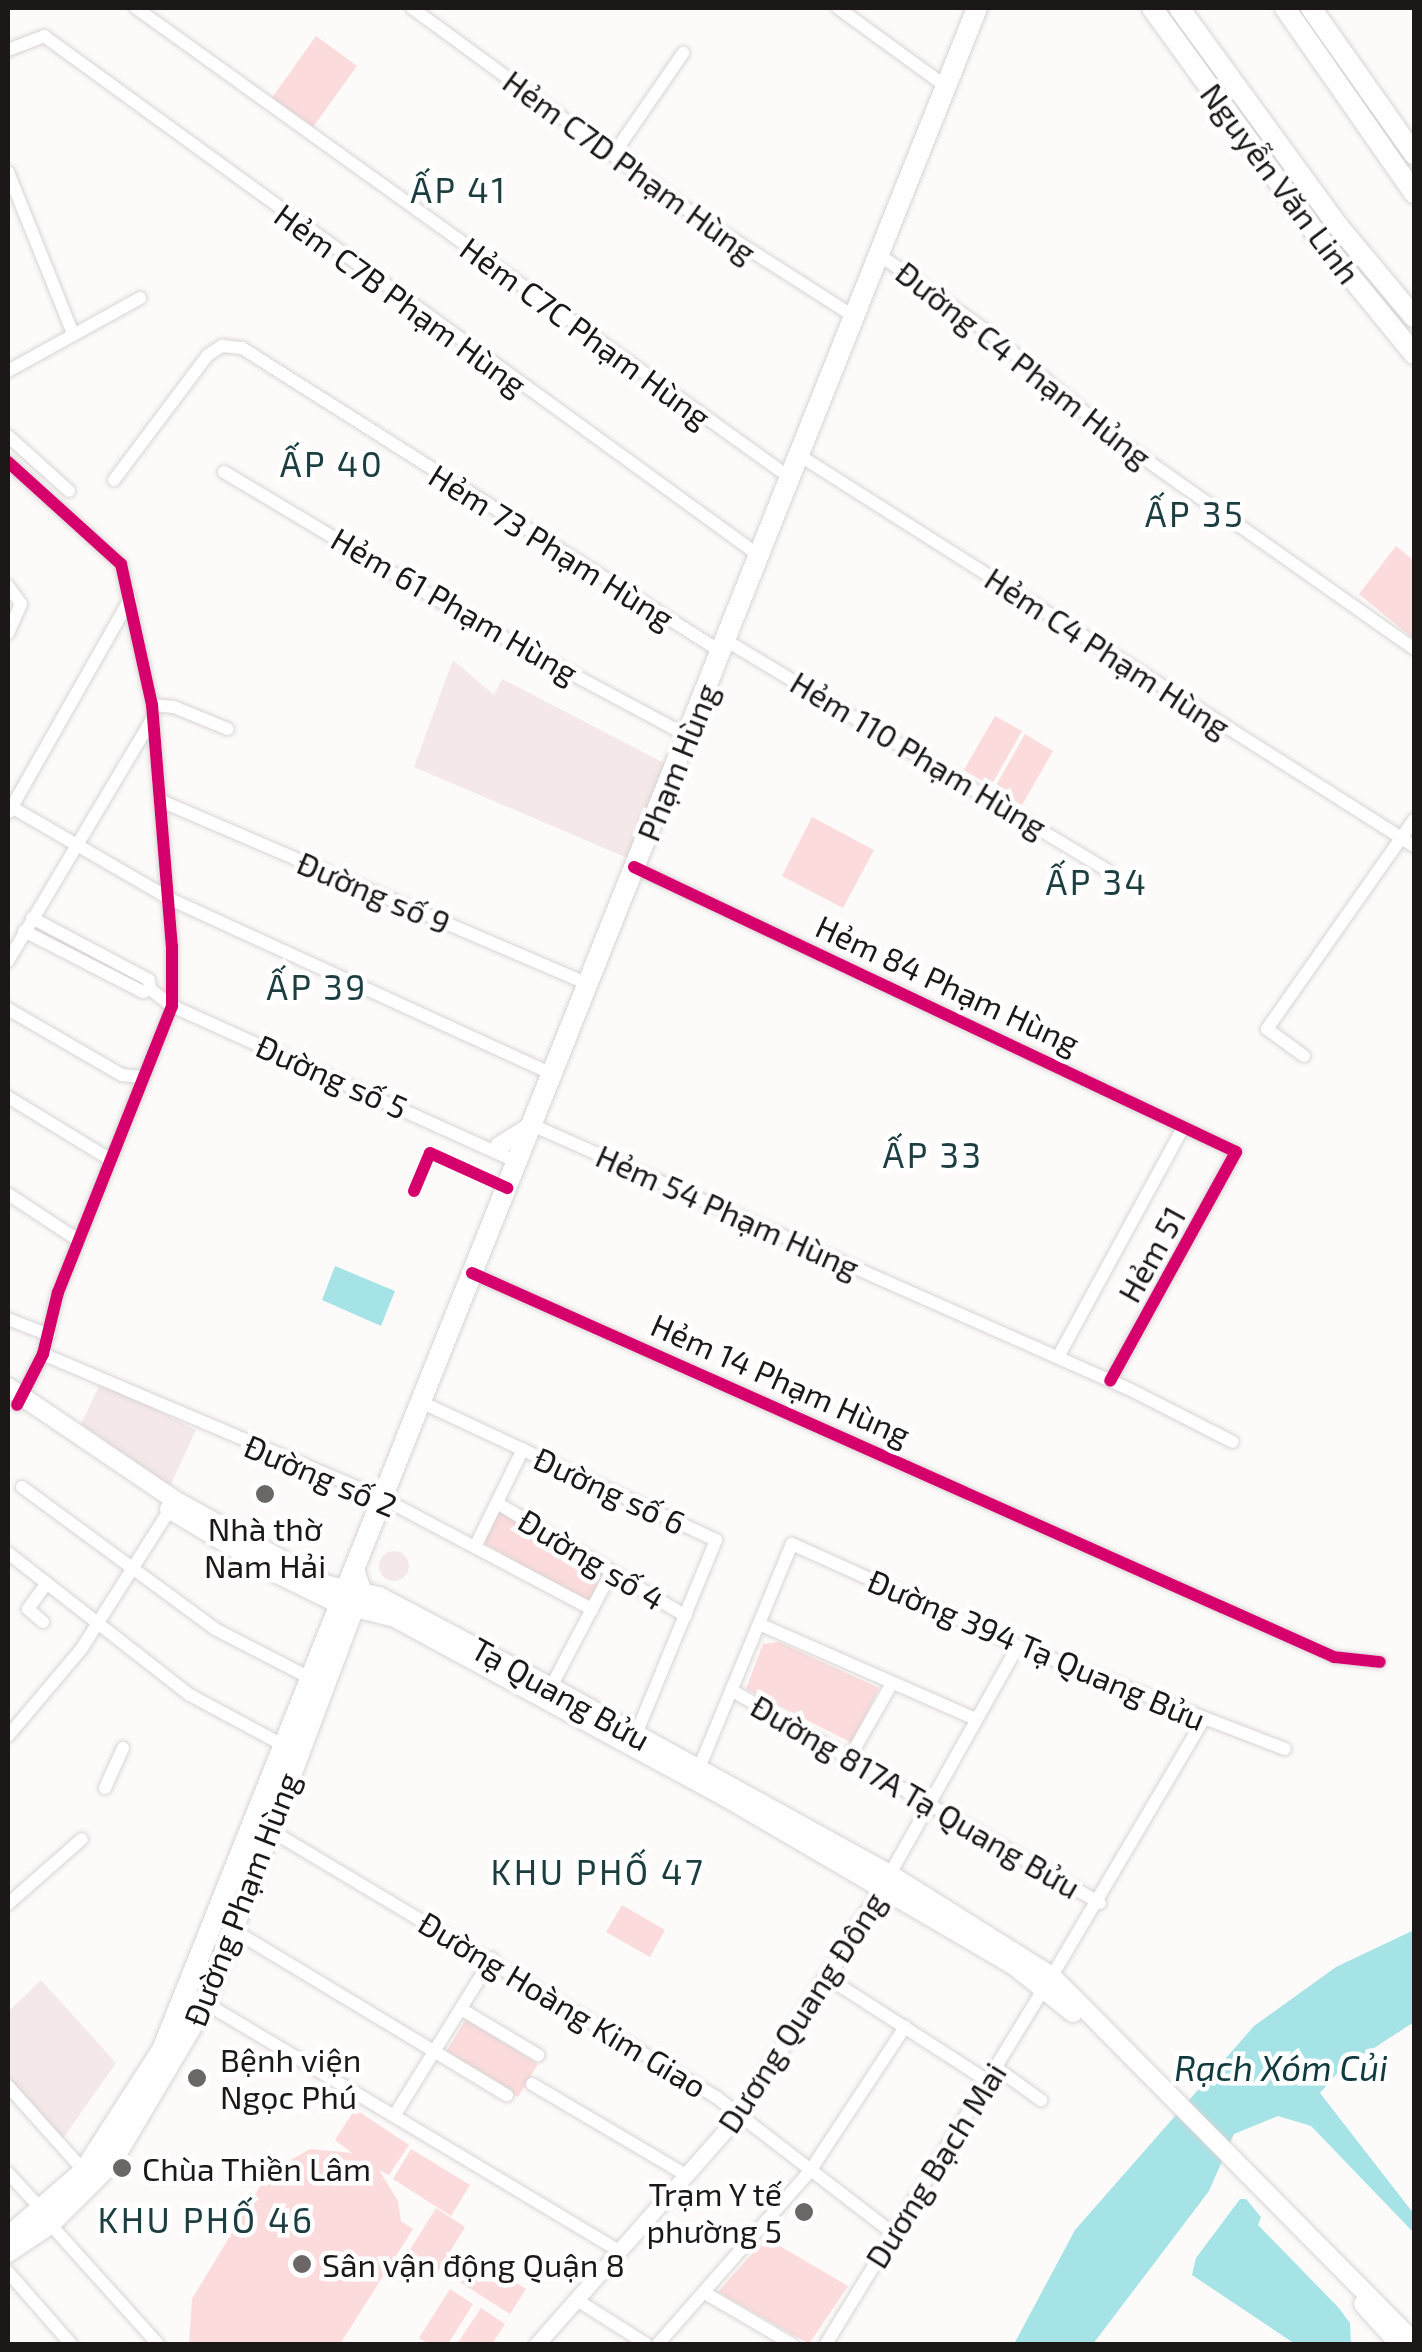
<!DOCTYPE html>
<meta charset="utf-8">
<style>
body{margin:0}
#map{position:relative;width:1422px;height:2352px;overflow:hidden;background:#fdfafa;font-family:"Exo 2",sans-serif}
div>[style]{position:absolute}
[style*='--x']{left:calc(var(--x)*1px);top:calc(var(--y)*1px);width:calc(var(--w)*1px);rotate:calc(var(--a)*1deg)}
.built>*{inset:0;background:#f4e8e8}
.round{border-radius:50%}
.green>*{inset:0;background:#fbdbdb}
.water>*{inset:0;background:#a6e3e6}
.roads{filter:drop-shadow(0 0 2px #d7d4d4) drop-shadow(0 0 2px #d7d4d4)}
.minor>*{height:12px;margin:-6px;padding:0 6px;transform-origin:6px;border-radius:6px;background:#fffefe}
.tertiary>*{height:15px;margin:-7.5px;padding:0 7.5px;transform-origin:7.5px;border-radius:7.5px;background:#fffefe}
.secondary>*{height:18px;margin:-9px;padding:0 9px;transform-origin:9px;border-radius:9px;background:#fffefe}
.primary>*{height:20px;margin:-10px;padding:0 10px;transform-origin:10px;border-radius:10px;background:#fffefe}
.trunk>*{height:20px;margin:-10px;padding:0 10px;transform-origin:10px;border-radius:10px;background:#fffefe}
.cycleway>*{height:12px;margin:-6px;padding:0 6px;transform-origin:6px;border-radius:6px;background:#d6006c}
.dots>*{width:28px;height:28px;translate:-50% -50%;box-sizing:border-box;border:5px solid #fff;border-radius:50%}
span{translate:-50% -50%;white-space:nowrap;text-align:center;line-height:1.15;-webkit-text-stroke:9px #fff;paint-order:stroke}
.street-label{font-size:32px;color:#1c1818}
.poi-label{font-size:32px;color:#1c1818}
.left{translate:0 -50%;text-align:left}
.right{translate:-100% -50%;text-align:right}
.neighbourhood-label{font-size:35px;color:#1c3e40;letter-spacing:2.5px}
.water-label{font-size:35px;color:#103b3e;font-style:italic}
.frame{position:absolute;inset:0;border:10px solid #1c1818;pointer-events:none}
</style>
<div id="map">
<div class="built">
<div style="clip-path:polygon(453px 660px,494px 695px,502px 679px,668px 765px,632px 860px,414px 767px)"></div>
<div style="clip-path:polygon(101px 1382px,196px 1430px,169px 1488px,81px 1424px)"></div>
<div class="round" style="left:379px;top:1551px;width:30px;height:30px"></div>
<div style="clip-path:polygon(41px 1980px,116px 2063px,61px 2141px,8px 2082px,8px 2012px)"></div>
</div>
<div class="green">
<div style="clip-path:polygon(316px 36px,357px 66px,313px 127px,272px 98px)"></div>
<div style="clip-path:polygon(1396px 546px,1414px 561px,1414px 639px,1359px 594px)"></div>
<div style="clip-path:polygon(995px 716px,1022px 731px,991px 786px,964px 770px)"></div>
<div style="clip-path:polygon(1025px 734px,1053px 751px,1022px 805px,994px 789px)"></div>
<div style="clip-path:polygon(812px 817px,874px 850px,843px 908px,782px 876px)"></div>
<div style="clip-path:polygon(495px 1507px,609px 1571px,593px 1606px,482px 1542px)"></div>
<div style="clip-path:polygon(779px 1642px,879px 1688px,852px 1743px,746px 1689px,763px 1644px)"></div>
<div style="clip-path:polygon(622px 1905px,665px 1930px,650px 1957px,606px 1932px)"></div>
<div style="clip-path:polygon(466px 2019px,538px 2064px,518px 2097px,446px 2052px)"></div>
<div style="clip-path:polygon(355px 2109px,409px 2145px,389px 2175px,379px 2170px,398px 2201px,401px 2221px,413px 2229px,340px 2344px,189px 2344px,192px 2299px,268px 2173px,310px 2149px,352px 2153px,335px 2140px)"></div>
<div style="clip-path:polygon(411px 2149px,470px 2185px,451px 2216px,393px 2179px)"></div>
<div style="clip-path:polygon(436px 2208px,465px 2227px,431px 2283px,401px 2264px)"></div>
<div style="clip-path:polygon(766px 2238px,848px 2286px,809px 2344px,718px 2292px)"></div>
<div style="clip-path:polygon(471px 2254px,526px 2289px,510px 2314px,455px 2279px)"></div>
<div style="clip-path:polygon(450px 2289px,473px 2304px,448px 2344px,429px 2344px,419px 2338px)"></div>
<div style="clip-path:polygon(481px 2308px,505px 2324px,492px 2344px,457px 2344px)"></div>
</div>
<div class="water">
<div style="clip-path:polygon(335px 1266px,395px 1291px,381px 1326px,322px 1300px)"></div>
<div style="clip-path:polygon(1414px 1930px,1414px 2022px,1339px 2071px,1320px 2093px,1414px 2214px,1414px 2233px,1311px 2126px,1278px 2116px,1234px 2134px,1209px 2191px,1093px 2344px,1014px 2344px,1075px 2230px,1254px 2026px,1336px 1967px)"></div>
<div style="clip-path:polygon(1240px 2199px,1246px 2199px,1261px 2217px,1258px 2225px,1338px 2307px,1350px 2323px,1351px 2344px,1295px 2344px,1192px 2275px,1196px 2258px)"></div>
</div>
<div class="roads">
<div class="minor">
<div style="--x:136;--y:8;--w:809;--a:35.69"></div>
<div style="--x:412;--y:8;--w:343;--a:36.2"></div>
<div style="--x:689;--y:211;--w:195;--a:32.6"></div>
<div style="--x:838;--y:8;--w:131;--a:36"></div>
<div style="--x:8;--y:50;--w:39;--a:-21"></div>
<div style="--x:44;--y:36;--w:886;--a:36"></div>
<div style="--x:613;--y:155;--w:124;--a:-55.5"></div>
<div style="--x:8;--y:172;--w:175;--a:68.1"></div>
<div style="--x:877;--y:253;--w:143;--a:35.6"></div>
<div style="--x:993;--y:336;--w:163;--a:39.8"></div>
<div style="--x:1118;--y:440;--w:362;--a:35.2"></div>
<div style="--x:8;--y:371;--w:151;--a:-28.9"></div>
<div style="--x:8;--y:436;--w:82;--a:42"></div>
<div style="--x:802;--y:457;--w:725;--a:32.44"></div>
<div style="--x:8;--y:462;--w:152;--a:42.1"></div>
<div style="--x:121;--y:564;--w:144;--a:77.6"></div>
<div style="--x:152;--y:705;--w:242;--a:85.3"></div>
<div style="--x:172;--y:946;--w:60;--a:90"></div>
<div style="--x:172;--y:1006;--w:308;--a:111.7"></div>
<div style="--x:58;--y:1292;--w:64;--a:103.6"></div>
<div style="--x:43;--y:1354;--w:57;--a:117"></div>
<div style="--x:224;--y:472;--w:288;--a:30.9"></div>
<div style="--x:471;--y:620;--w:246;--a:28.1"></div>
<div style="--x:114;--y:480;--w:156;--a:-53.1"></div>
<div style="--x:208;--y:355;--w:17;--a:-33"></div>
<div style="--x:222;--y:346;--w:20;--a:6"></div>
<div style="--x:242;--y:348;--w:570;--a:32.38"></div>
<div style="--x:8;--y:586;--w:22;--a:54"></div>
<div style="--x:21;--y:604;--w:32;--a:114"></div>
<div style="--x:727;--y:641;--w:446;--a:31.1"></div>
<div style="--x:152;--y:705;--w:22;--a:5"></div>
<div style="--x:174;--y:707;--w:58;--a:22.2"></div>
<div style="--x:161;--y:801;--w:465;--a:23.2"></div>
<div style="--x:8;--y:805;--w:187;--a:30.1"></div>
<div style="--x:170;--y:899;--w:420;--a:24.6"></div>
<div style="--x:9;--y:812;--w:245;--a:-60.4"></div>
<div style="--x:634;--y:867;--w:666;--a:25.33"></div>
<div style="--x:1236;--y:1152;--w:261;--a:118.8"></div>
<div style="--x:32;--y:918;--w:132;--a:27.9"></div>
<div style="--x:149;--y:980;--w:9;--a:84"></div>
<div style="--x:150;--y:989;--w:28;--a:38"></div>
<div style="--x:172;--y:1006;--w:379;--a:24.3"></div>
<div style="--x:24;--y:931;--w:134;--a:27.1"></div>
<div style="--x:143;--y:992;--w:8;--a:-23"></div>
<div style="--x:8;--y:961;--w:282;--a:-59.2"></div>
<div style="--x:8;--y:1009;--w:132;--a:30.1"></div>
<div style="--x:122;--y:1075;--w:19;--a:6"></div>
<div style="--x:1304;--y:1056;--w:46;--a:-143.9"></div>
<div style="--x:1267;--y:1029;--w:256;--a:-54.9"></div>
<div style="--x:8;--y:1097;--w:119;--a:31.5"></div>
<div style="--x:532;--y:1125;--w:655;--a:23.86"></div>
<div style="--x:1131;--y:1390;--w:114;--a:27"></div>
<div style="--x:8;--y:1194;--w:84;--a:33.3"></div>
<div style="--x:472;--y:1273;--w:944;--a:24.01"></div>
<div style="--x:1334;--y:1657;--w:46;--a:6.2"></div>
<div style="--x:8;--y:1319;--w:44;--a:21.3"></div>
<div style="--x:43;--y:1354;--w:368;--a:23"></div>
<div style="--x:382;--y:1498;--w:238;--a:27.9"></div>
<div style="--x:1058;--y:1357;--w:261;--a:-61.4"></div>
<div style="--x:421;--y:1402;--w:326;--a:25.1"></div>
<div style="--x:716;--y:1540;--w:210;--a:112.4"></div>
<div style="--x:22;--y:1487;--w:240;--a:36.3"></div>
<div style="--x:215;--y:1629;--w:105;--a:27.3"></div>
<div style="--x:497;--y:1503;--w:220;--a:30.9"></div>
<div style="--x:475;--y:1547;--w:109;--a:-63.9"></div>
<div style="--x:8;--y:1553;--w:231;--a:38"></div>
<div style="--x:190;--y:1695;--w:106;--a:28.3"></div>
<div style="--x:43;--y:1622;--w:20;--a:-139"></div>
<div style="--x:28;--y:1609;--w:32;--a:-54"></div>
<div style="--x:759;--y:1624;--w:236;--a:23.7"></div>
<div style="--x:551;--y:1687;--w:131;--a:-62.3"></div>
<div style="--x:731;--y:1690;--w:426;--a:30"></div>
<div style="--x:8;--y:1736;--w:115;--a:-49.9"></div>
<div style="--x:82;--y:1648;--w:168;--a:-57.6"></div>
<div style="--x:851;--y:1755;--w:83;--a:-60.3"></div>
<div style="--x:697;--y:1773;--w:248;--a:-67.5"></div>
<div style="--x:792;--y:1544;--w:248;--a:24.3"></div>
<div style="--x:1018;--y:1646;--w:286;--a:21.1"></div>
<div style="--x:105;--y:1788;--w:44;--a:-65.8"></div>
<div style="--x:270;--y:1830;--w:520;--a:30.91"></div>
<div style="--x:716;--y:2097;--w:221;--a:37.6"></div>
<div style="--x:890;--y:1874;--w:261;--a:-60.7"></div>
<div style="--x:8;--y:1904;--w:98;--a:-41.3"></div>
<div style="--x:233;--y:1930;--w:320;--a:31.1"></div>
<div style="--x:1052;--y:1976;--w:296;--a:-59.4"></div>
<div style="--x:828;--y:1978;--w:188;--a:32.8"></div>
<div style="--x:187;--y:1992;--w:504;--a:30.94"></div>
<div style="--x:461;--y:2009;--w:90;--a:30.9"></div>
<div style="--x:995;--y:2067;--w:57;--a:35.7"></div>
<div style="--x:532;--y:2084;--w:179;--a:30.6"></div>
<div style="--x:8;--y:2086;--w:114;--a:48.2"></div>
<div style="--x:396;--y:2113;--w:182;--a:-58.2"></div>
<div style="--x:8;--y:2173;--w:50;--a:47.4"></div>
<div style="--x:50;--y:2224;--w:161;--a:48"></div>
<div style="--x:8;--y:2272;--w:96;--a:48.8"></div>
<div style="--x:705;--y:2293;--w:101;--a:30.4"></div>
<div style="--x:577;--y:2300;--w:82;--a:32.5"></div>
<div style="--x:658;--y:2344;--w:230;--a:-48.7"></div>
<div style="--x:810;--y:2171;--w:173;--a:-56.6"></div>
<div style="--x:826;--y:2344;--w:419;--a:-58.5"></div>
</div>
<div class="tertiary">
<div style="--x:537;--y:2344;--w:304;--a:-48.6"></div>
<div style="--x:738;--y:2116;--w:277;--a:-57.7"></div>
</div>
<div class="secondary">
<div style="--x:499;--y:1146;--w:39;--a:-32"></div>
<div style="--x:8;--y:1387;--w:202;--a:34.1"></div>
<div style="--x:175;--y:1500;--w:175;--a:29.1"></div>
<div style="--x:328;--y:1585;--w:52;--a:12.2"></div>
<div style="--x:379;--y:1596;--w:195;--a:27.9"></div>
<div style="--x:551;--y:1687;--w:387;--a:28.9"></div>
<div style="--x:890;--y:1874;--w:191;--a:32.2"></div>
<div style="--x:1052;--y:1976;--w:515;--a:45.31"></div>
<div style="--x:169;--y:1509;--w:124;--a:31.1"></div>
<div style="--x:275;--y:1573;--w:68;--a:26.2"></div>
<div style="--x:336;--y:1603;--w:61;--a:14.3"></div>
<div style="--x:395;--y:1618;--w:375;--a:28.5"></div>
<div style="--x:725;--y:1797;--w:333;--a:30.3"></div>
<div style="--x:1013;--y:1965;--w:77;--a:38.7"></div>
<div style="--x:1363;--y:2304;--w:54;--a:48"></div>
</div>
<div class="primary">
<div style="--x:1152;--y:8;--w:286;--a:54"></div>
<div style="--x:1320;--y:239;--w:149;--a:50.7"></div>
<div style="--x:1311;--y:8;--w:179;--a:54.8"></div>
<div style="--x:8;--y:2237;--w:101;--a:-41"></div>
<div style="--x:84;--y:2171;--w:144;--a:-57.2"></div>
<div style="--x:162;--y:2050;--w:2199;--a:-68.24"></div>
<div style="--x:8;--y:2252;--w:50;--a:-33.7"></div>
<div style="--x:50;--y:2224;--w:86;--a:-45"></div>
<div style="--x:111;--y:2163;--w:185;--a:-59.4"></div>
<div style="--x:205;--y:2004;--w:442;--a:-69.4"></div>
<div style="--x:361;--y:1590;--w:18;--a:-109"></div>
</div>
<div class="trunk">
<div style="--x:1179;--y:8;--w:270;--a:53.9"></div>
<div style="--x:1338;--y:226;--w:119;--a:50.1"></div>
<div style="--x:1285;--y:8;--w:226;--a:55.1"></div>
</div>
</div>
<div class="cycleway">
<div style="--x:8;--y:462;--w:152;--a:42.1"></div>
<div style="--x:121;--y:564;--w:144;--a:77.6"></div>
<div style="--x:152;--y:705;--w:242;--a:85.3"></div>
<div style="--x:172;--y:946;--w:60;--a:90"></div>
<div style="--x:172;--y:1006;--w:308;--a:111.7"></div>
<div style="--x:58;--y:1292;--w:64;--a:103.6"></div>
<div style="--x:43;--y:1354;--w:57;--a:117"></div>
<div style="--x:634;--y:867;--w:666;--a:25.33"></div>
<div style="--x:1236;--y:1152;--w:261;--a:118.8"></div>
<div style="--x:414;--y:1191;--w:41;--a:-67.2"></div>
<div style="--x:430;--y:1153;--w:85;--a:24.4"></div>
<div style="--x:472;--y:1273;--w:944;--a:24.01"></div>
<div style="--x:1334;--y:1657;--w:46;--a:6.2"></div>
</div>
<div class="dots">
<div style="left:265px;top:1494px;background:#6b6767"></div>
<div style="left:197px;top:2078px;background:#6b6767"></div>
<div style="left:122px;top:2168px;background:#6b6767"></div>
<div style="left:804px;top:2212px;background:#6b6767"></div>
<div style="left:302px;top:2264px;background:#6b6767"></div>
</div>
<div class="street-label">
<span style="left:630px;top:166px;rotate:36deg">Hẻm C7D Phạm Hùng</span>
<span style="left:1281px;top:183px;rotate:53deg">Nguyễn Văn Linh</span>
<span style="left:401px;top:299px;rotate:36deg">Hẻm C7B Phạm Hùng</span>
<span style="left:586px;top:332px;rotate:36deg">Hẻm C7C Phạm Hùng</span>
<span style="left:1024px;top:364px;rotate:38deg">Đường C4 Phạm Hủng</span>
<span style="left:552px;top:546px;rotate:32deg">Hẻm 73 Phạm Hùng</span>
<span style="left:455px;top:605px;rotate:30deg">Hẻm 61 Phạm Hùng</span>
<span style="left:1108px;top:652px;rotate:33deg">Hẻm C4 Phạm Hùng</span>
<span style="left:919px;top:754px;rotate:31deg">Hẻm 110 Phạm Hùng</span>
<span style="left:677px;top:762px;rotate:-68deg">Phạm Hùng</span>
<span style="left:374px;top:892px;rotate:23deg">Đường số 9</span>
<span style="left:948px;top:984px;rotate:25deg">Hẻm 84 Phạm Hùng</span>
<span style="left:332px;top:1076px;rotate:24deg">Đường số 5</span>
<span style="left:728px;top:1211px;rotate:24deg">Hẻm 54 Phạm Hùng</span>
<span style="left:1151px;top:1254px;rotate:-61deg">Hẻm 51</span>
<span style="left:781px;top:1379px;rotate:24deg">Hẻm 14 Phạm Hùng</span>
<span style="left:321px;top:1475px;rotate:23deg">Đường số 2</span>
<span style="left:610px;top:1490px;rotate:25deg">Đường số 6</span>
<span style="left:592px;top:1559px;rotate:31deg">Đường số 4</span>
<span style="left:1037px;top:1649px;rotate:23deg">Đường 394 Tạ Quang Bửu</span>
<span style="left:561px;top:1693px;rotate:29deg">Tạ Quang Bửu</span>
<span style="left:916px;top:1796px;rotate:30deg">Đường 817A Tạ Quang Bửu</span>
<span style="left:241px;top:1899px;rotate:-69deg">Đường Phạm Hùng</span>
<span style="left:563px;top:2004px;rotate:31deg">Đường Hoàng Kim Giao</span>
<span style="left:801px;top:2012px;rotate:-57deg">Dương Quang Đông</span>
<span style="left:935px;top:2165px;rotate:-58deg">Dương Bạch Mai</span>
</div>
<div class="poi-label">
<span style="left:265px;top:1547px">Nhà thờ<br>Nam Hải</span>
<span class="left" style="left:220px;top:2078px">Bệnh viện<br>Ngọc Phú</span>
<span class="left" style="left:142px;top:2168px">Chùa Thiền Lâm</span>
<span class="right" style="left:782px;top:2212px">Trạm Y tế<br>phường 5</span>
<span class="left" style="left:322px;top:2264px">Sân vận động Quận 8</span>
</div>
<div class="neighbourhood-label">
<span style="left:459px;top:189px">ẤP 41</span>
<span style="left:332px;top:463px">ẤP 40</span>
<span style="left:1195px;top:513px">ẤP 35</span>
<span style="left:1097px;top:881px">ẤP 34</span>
<span style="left:317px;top:986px">ẤP 39</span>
<span style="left:933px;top:1154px">ẤP 33</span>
<span style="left:598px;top:1871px">KHU PHỐ 47</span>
<span style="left:206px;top:2219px">KHU PHỐ 46</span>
</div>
<div class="water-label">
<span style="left:1281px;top:2067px">Rạch Xóm Củi</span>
</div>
<div class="frame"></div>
</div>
